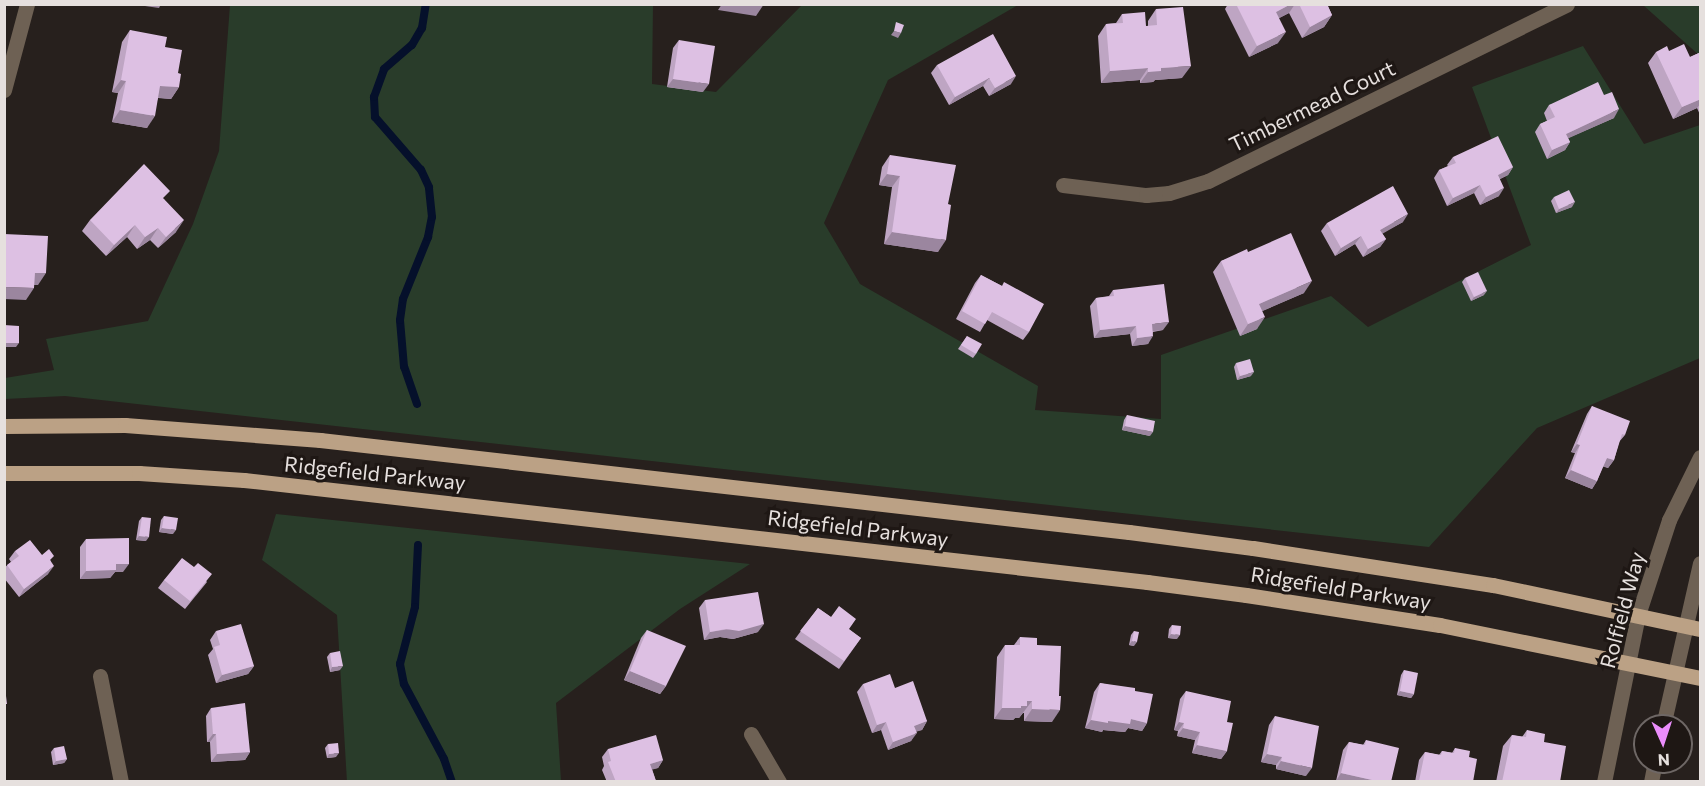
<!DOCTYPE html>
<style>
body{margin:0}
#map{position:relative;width:1705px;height:786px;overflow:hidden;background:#27201d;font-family:Commissioner,sans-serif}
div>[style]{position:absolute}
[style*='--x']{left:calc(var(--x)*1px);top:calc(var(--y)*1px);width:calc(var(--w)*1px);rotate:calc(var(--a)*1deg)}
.green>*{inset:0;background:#293c2a}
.stream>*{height:8px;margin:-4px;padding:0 4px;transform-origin:4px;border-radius:4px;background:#05102b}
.minor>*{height:15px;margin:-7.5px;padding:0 7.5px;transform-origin:7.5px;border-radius:7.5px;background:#6e6154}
.major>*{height:15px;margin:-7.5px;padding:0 7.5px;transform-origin:7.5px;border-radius:7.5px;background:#bba185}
.wall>*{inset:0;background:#bea5c3}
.shaded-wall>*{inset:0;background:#9b869f}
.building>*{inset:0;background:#ddc0e3}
span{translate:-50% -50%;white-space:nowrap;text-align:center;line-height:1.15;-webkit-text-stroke:6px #1e1714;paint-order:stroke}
.street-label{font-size:21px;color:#e6e0de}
.frame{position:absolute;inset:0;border:6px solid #e6e0de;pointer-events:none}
.north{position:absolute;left:1633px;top:714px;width:60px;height:60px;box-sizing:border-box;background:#1e1714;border:2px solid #6e6765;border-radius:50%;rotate:177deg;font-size:16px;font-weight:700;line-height:24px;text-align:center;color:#e6e0de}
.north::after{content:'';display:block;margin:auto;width:21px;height:27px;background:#eb8dfc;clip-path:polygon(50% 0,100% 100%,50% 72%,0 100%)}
</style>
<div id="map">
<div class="green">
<div style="clip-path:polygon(230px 5px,653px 5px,652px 84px,716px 92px,802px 5px,1018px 5px,888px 80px,824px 223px,860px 284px,1038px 386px,1035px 410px,1161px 419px,1161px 355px,1331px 296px,1368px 327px,1531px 245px,1472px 87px,1583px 46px,1644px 144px,1700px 125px,1700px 358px,1537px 428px,1429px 547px,65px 396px,5px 399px,5px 378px,54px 370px,46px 339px,148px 321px,193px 224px,219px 151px)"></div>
<div style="clip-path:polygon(1643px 5px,1700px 5px,1700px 56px)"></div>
<div style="clip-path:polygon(276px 514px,750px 564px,680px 609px,556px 703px,561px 781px,347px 782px,337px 615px,262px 560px)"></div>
</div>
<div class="stream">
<div style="--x:417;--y:404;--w:39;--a:-109"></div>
<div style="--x:404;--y:367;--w:47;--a:-94.9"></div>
<div style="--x:400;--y:320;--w:21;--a:-82"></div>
<div style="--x:403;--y:299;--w:67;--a:-68"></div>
<div style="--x:428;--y:237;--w:20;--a:-79"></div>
<div style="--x:432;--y:217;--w:30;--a:-96"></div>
<div style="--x:429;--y:187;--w:19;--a:-115"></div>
<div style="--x:421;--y:170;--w:70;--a:-131"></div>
<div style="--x:375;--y:117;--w:20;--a:-93"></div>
<div style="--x:374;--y:97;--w:30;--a:-70"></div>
<div style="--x:384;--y:69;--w:37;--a:-41"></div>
<div style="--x:412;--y:45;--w:20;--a:-60"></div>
<div style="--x:422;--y:28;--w:24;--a:-81"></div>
<div style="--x:418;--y:545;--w:62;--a:92.8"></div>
<div style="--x:415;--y:607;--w:59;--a:104.7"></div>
<div style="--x:400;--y:664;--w:20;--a:79"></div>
<div style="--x:404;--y:684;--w:85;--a:61.9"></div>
<div style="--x:444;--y:759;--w:24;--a:71"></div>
</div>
<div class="minor">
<div style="--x:4;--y:90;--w:89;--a:-75"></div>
<div style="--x:1063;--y:185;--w:84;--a:6.9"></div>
<div style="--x:1146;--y:195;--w:23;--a:-5"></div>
<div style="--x:1169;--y:193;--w:41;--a:-17.1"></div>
<div style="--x:1208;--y:181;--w:400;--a:-26.2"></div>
<div style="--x:100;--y:676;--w:108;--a:78.8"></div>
<div style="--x:1663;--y:726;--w:167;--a:-77.2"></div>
<div style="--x:751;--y:734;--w:56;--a:59.7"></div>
<div style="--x:1604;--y:782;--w:170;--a:-78.5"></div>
<div style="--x:1638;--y:615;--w:100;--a:-71.9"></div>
<div style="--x:1669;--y:520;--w:70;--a:-63.8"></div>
<div style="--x:1651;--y:782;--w:20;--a:-79"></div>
</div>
<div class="major">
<div style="--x:4;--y:426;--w:121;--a:-0.5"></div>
<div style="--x:125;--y:425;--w:196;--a:4.4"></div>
<div style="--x:320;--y:440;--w:814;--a:6.49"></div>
<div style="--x:1129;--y:532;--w:125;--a:7.4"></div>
<div style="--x:1253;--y:548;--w:243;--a:8.8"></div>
<div style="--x:1493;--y:585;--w:212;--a:12"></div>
<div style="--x:4;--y:473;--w:135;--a:0"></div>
<div style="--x:139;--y:473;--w:105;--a:3.8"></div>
<div style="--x:244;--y:480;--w:909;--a:6.44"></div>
<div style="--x:1147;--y:582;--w:100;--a:7.5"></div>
<div style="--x:1246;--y:595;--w:196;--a:8.8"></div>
<div style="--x:1440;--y:625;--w:265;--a:11.5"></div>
</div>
<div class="wall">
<div style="clip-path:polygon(1228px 4px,1327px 4px,1332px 15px,1324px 27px,1302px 38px,1289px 13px,1279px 18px,1278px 43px,1249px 57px,1225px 9px)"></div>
<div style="clip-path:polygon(1156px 9px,1182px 78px,1155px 80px,1153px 82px,1140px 83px,1140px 80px,1101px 83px,1098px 36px,1106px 24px,1116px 23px,1122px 14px,1146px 26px,1148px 26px,1148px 21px)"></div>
<div style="clip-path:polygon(130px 30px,165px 47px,178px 73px,179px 87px,171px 99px,158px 98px,147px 128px,112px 122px,118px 93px,112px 92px,122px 42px)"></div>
<div style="clip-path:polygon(679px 40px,703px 92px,667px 87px,673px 48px)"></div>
<div style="clip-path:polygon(1669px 51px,1690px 57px,1701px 52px,1701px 117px,1697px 108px,1673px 119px,1648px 63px,1656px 52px)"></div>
<div style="clip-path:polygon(937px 65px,1011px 84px,989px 96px,983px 86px,949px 105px,931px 73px)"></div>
<div style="clip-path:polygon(1604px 95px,1614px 118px,1568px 138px,1570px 142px,1565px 150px,1547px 159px,1535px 132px,1540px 124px,1547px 121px,1544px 113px,1549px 105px)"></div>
<div style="clip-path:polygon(890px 155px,948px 204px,938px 252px,884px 244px,892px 187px,879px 185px,882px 167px)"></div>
<div style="clip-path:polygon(1453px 157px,1513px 167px,1508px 175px,1500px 179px,1499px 196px,1480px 205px,1474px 193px,1447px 206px,1434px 178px,1439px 170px,1448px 166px,1447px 165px)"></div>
<div style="clip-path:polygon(1554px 197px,1572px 207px,1556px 213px,1551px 201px)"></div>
<div style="clip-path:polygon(164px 199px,176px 232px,158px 248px,150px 240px,137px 249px,127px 237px,106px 256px,82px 231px,90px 220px)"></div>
<div style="clip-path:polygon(1403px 222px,1382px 233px,1386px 239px,1380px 247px,1363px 257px,1355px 244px,1335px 256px,1321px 231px,1327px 223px)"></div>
<div style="clip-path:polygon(1248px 252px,1304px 293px,1262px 311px,1257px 329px,1240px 336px,1213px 272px,1221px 261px)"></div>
<div style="clip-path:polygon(981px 275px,1002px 286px,1029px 332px,1023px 340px,987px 320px,980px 332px,956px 319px,975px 283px)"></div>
<div style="clip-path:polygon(1465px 278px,1484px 295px,1471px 301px,1462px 282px)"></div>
<div style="clip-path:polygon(1113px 290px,1163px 330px,1153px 332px,1148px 344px,1132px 346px,1130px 334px,1094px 338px,1090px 306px,1096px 298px,1109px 296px)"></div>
<div style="clip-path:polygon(967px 336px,976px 354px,973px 358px,958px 349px)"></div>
<div style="clip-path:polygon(1236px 363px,1251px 376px,1237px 380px,1234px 367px)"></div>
<div style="clip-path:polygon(1592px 406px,1625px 435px,1619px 442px,1614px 460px,1608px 468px,1603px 466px,1597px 481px,1592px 489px,1565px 478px,1575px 453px,1571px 452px,1587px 414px)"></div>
<div style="clip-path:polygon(1127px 415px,1150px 436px,1122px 430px,1124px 420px)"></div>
<div style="clip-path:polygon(164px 516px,173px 534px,159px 532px,161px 520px)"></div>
<div style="clip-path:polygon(142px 517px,146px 541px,136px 540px,139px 521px)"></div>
<div style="clip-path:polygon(86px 539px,123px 572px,115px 572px,110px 578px,80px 579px,80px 547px)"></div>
<div style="clip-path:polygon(15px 551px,42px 555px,51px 561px,48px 574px,19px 597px,4px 578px,4px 568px,11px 562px,9px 559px)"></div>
<div style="clip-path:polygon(194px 567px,207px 582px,185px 609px,158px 588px,164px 580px)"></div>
<div style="clip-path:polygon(705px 600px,758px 632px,733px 639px,720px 637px,704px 640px,699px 608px)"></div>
<div style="clip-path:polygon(818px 608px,861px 638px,839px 669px,795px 639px)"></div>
<div style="clip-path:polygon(1172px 625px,1177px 639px,1168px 638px,1169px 629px)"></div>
<div style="clip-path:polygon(647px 630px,666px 686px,660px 694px,624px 680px,641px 638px)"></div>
<div style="clip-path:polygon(216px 631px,254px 666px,248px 674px,216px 683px,208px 655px,213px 649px,210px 640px)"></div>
<div style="clip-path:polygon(1134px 631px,1134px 646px,1129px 645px,1131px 635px)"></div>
<div style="clip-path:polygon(1020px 637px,1037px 645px,1052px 722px,1024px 721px,1024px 713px,1023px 713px,1019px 718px,1015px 718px,1013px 720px,994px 719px,997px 657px,1005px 645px,1014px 645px)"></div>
<div style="clip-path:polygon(330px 653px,340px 670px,330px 672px,327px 657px)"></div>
<div style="clip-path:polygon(1404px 670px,1414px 694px,1411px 698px,1397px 695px,1401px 675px)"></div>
<div style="clip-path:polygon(1100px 683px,1135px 691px,1147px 723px,1142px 731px,1128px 728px,1125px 732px,1103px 730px,1102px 732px,1085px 728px,1094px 692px)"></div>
<div style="clip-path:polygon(863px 684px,895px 688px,927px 721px,922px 730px,916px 731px,911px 741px,888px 750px,881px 730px,872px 733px,857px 692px)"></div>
<div style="clip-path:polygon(1186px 691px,1227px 722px,1227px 751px,1221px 759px,1192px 753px,1195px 740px,1177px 736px,1178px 731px,1174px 730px,1180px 699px)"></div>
<div style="clip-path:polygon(211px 708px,250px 752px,245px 760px,211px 762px,210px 742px,207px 742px,206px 716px)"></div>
<div style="clip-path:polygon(1275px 716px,1306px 776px,1276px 769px,1276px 765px,1261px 762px,1269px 725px)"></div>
<div style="clip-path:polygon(1527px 730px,1544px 742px,1560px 782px,1496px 782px,1503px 746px,1512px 735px,1522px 737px)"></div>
<div style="clip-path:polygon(1366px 740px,1391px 782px,1336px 781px,1343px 750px,1349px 742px,1363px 745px)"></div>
<div style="clip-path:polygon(328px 744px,336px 757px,327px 758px,325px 748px)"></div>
<div style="clip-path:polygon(54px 748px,67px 759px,64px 763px,53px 765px,51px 752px)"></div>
<div style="clip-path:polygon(1455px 748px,1469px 757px,1473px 782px,1415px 782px,1419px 760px,1425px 752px,1439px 755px,1442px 751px,1452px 753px)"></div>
<div style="clip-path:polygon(608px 749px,663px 760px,658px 768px,652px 769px,656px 781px,607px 782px,602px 770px,604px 766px,602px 757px)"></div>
</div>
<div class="shaded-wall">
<div style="clip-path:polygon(131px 4px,161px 4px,159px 8px)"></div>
<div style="clip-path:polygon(722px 4px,764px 4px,756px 16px,718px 10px)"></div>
<div style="clip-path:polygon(788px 4px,801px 4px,800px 6px)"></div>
<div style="clip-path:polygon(1291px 4px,1295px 4px,1289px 13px,1268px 24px,1276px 12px)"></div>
<div style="clip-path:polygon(1332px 15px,1324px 27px,1302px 38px,1310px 27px)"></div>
<div style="clip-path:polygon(894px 31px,901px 33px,898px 38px,891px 35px)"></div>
<div style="clip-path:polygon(1286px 32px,1278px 43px,1249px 57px,1257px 46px)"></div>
<div style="clip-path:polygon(1191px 66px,1182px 78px,1155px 80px,1153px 82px,1140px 83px,1148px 72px,1161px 68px)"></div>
<div style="clip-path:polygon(1148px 68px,1140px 80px,1101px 83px,1110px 71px)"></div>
<div style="clip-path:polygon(1016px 76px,1011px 84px,989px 96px,995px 88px)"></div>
<div style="clip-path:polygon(989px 78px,983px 86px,949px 105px,955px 97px)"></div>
<div style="clip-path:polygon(673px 79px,709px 84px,703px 92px,667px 87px)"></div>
<div style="clip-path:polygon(121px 80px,126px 81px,118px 93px,112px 92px)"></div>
<div style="clip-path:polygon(160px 86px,179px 87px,171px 99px,152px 97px)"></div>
<div style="clip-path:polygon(1701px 99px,1701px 103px,1697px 108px,1673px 119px,1682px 107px)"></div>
<div style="clip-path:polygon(1619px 109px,1614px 118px,1560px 142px,1566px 134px)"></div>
<div style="clip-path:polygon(120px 110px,155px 116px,147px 128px,112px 122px)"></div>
<div style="clip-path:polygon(1570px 142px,1565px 150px,1547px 159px,1552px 150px)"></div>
<div style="clip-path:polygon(1513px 167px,1508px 175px,1492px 183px,1498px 175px)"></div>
<div style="clip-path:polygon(887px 174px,900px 176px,892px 187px,879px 185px)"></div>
<div style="clip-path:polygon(1480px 185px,1474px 193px,1447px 206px,1453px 198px)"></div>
<div style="clip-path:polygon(1504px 188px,1499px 196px,1480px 205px,1486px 197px)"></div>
<div style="clip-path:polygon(1575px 202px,1572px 207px,1556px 213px,1559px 209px)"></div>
<div style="clip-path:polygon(1408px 214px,1403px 222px,1375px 238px,1380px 230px)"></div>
<div style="clip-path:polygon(184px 220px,176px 232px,158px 248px,166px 237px)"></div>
<div style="clip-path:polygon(135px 225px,127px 237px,106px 256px,114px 245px)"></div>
<div style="clip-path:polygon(158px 228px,150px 240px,137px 249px,145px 237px)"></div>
<div style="clip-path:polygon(892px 232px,946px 240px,938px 252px,884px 244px)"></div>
<div style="clip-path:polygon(1361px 236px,1355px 244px,1335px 256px,1341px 248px)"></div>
<div style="clip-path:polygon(1386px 239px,1380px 247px,1363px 257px,1368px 249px)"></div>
<div style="clip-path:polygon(35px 273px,46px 273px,38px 285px,27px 285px)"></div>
<div style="clip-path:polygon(1312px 281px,1304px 293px,1251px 316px,1259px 304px)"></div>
<div style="clip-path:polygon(4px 287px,34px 288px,26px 300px,4px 299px)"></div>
<div style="clip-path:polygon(1487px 291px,1484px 295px,1471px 301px,1474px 297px)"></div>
<div style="clip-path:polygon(1265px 317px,1257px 329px,1240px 336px,1248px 324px)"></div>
<div style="clip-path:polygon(1169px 322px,1163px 330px,1146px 332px,1152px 324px)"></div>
<div style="clip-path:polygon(1136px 326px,1130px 334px,1094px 338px,1100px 330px)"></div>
<div style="clip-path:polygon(1153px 336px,1148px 344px,1132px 346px,1137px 338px)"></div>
<div style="clip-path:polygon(4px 343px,19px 343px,16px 347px,4px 347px)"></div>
<div style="clip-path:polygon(1254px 372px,1251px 376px,1237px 380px,1240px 376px)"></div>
<div style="clip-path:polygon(1125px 426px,1153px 432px,1150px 436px,1122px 430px)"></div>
<div style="clip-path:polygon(1577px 444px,1580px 445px,1575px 453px,1571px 452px)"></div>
<div style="clip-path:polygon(1607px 458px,1614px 460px,1608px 468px,1601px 466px)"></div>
<div style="clip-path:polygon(1571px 470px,1597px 481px,1592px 489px,1565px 478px)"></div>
<div style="clip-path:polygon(162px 528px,176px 530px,173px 534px,159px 532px)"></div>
<div style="clip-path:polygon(139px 536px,149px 537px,146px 541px,136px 540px)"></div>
<div style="clip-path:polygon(116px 564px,129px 564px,123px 572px,115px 572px,110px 578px,80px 579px,86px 571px)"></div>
<div style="clip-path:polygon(54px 566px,48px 574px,19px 597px,24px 589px)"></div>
<div style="clip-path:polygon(764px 624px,758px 632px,733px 639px,720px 637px,704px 640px,710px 632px)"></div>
<div style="clip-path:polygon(1171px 634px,1180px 635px,1177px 639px,1168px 638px)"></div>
<div style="clip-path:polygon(1132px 641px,1137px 642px,1134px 646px,1129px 645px)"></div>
<div style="clip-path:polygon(254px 666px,248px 674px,216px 683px,222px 675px)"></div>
<div style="clip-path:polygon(343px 666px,340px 670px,330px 672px,332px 667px)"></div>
<div style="clip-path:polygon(630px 671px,666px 686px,660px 694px,624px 680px)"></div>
<div style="clip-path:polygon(1400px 691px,1414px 694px,1411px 698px,1397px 695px)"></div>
<div style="clip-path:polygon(1027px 701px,1032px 701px,1019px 718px,1015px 718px,1013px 720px,994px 719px,1002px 708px,1021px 706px)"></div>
<div style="clip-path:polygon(1032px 709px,1060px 710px,1052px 722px,1024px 721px)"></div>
<div style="clip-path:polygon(1131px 719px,1147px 723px,1142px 731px,1128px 728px,1125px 732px,1103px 730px,1102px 732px,1085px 728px,1091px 720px,1108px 721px)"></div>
<div style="clip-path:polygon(927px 721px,922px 730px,909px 734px,914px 726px)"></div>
<div style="clip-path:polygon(886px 722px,881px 730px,872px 733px,877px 725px)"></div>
<div style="clip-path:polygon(1179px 722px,1184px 723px,1178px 731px,1174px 730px)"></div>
<div style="clip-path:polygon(1183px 728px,1200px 732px,1195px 740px,1177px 736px)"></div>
<div style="clip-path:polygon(917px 733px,911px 741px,888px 750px,893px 742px)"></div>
<div style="clip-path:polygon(213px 734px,216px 734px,210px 742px,207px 742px)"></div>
<div style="clip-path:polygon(1197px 745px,1227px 751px,1221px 759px,1192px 753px)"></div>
<div style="clip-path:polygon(250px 752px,245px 760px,211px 762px,217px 754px)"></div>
<div style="clip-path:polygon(339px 753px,336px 757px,327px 758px,329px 754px)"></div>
<div style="clip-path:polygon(1267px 754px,1282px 757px,1276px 765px,1261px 762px)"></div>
<div style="clip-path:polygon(67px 759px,64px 763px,53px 765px,56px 761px)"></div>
<div style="clip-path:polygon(663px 760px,658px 768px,644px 772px,650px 764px)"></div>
<div style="clip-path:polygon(1281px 761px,1312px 768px,1306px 776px,1276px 769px)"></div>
<div style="clip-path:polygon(1341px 773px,1381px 782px,1340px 782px,1336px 781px)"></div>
</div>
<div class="building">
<div style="clip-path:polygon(1236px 4px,1291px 4px,1276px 12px,1286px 32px,1257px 46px)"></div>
<div style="clip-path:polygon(1299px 4px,1327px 4px,1332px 15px,1310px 27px)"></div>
<div style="clip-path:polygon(1183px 7px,1191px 66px,1161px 68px,1161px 71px,1148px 72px,1148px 68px,1110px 71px,1106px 24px,1123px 23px,1122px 14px,1145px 12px,1146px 26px,1157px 25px,1156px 9px)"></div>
<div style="clip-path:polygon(896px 22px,904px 25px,901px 33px,894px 31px)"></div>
<div style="clip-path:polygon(130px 30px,167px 37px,165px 47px,182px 50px,178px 73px,181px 74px,179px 87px,160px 86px,155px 116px,120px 110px,126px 81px,121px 80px)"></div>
<div style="clip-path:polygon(993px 34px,1016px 76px,995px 88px,989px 78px,955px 97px,937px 65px)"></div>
<div style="clip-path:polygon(679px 40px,715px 46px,709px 84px,673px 79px)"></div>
<div style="clip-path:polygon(1684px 44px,1690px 57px,1701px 52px,1701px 99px,1682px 107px,1656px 52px,1667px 46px,1669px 51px)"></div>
<div style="clip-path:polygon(1598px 82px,1604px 95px,1612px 92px,1619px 109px,1566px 134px,1570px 142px,1552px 150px,1540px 124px,1555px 117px,1549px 105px)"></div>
<div style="clip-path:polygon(1498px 136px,1513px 167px,1498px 175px,1504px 188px,1486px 197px,1480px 185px,1453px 198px,1439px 170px,1456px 163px,1453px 157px)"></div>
<div style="clip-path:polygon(890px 155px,956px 165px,948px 204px,951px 205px,946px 240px,892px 232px,900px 176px,887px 174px)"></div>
<div style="clip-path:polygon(144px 164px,170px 191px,163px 198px,184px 220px,166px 237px,158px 228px,145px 237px,135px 225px,114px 245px,90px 220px)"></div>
<div style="clip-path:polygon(1393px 186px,1408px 214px,1380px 230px,1386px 239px,1368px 249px,1361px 236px,1341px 248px,1327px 223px)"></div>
<div style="clip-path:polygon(1569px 190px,1575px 202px,1559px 209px,1554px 197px)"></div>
<div style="clip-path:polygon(1291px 233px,1312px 281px,1259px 304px,1265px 317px,1248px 324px,1221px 261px,1247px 249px,1248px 252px)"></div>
<div style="clip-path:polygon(4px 234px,48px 236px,46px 273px,35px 273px,34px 288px,4px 287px)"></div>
<div style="clip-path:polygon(1478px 272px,1487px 291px,1474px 297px,1465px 278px)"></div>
<div style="clip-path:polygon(981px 275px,1002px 286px,1004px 282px,1044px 304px,1029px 332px,992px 312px,985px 324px,962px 311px)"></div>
<div style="clip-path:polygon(1164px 284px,1169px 322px,1152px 324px,1153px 336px,1137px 338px,1136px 326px,1100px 330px,1096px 298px,1114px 296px,1113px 290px)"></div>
<div style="clip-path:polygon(4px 325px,19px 326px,19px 343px,4px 343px)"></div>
<div style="clip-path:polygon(967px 336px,982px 344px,976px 354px,961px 345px)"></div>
<div style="clip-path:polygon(1250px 359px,1254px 372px,1240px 376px,1236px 363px)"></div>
<div style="clip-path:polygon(1592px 406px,1630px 421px,1625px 435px,1622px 434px,1614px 460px,1607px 458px,1597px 481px,1571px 470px,1580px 445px,1577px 444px)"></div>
<div style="clip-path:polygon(1127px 415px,1155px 421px,1153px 432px,1125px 426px)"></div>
<div style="clip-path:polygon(164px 516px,178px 518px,176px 530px,162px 528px)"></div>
<div style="clip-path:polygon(142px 517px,151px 518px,149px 537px,139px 536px)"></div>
<div style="clip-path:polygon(129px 538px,129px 564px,116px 564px,116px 570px,86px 571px,86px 539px)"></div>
<div style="clip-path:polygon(30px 540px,42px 555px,49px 549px,54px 556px,50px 560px,54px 566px,24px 589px,7px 565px,19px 556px,15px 551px)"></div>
<div style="clip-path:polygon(182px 558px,194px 567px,198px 563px,212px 574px,190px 601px,164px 580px)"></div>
<div style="clip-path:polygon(758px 592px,764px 624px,739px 631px,726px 629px,710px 632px,705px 600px)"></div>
<div style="clip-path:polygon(839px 606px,856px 619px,849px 629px,861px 638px,844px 661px,800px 631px,818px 608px,831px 617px)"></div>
<div style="clip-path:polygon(241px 624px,254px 666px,222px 675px,214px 647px,220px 645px,216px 631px)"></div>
<div style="clip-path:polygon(1172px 625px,1181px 626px,1180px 635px,1171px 634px)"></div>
<div style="clip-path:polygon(647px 630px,686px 646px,666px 686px,630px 671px)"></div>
<div style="clip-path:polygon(1134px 631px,1139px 632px,1137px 642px,1132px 641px)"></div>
<div style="clip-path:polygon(1020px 637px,1037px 638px,1037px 645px,1061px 646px,1059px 696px,1061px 696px,1060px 710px,1032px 709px,1032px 701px,1027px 701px,1027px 706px,1021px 706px,1021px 708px,1002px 708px,1005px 645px,1020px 645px)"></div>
<div style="clip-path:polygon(340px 651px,343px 666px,332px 667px,330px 653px)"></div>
<div style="clip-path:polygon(1404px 670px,1418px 673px,1414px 694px,1400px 691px)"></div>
<div style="clip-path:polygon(890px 674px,895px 688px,913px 681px,927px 721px,914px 726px,917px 733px,893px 742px,886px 722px,877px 725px,863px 684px)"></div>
<div style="clip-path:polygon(4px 680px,7px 704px,4px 704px)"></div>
<div style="clip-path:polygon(1100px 683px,1135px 688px,1135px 691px,1153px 694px,1147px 723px,1131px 719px,1130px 724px,1108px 721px,1108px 723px,1091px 720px)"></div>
<div style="clip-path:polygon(1186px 691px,1231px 701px,1227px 722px,1233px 723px,1227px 751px,1197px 745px,1200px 732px,1183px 728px,1184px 723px,1179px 722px)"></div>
<div style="clip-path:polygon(245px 703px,250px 752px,217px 754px,216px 734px,213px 734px,211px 708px)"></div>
<div style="clip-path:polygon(1275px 716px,1319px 726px,1312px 768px,1281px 761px,1282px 757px,1267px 754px)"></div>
<div style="clip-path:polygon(1527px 730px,1545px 734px,1544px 742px,1566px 746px,1560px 782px,1502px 782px,1512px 735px,1526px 737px)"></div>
<div style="clip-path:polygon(656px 735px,663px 760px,650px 764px,656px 781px,616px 782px,608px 762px,611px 761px,608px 749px)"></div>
<div style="clip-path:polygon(1366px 740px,1399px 748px,1391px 782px,1381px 782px,1341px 773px,1349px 742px,1365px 745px)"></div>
<div style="clip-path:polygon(338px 743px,339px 753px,329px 754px,328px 744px)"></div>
<div style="clip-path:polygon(64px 746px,67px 759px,56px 761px,54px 748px)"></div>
<div style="clip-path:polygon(1455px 748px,1470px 751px,1469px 757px,1477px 759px,1473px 782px,1419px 781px,1425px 752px,1441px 755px,1442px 751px,1454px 753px)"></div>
</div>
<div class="street-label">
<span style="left:1312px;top:106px;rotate:-26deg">Timbermead Court</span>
<span style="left:375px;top:473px;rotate:6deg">Ridgefield Parkway</span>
<span style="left:858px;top:528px;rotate:7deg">Ridgefield Parkway</span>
<span style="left:1341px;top:588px;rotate:9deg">Ridgefield Parkway</span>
<span style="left:1622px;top:610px;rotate:-75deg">Rolfield Way</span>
</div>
<div class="frame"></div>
<div class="north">N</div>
</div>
